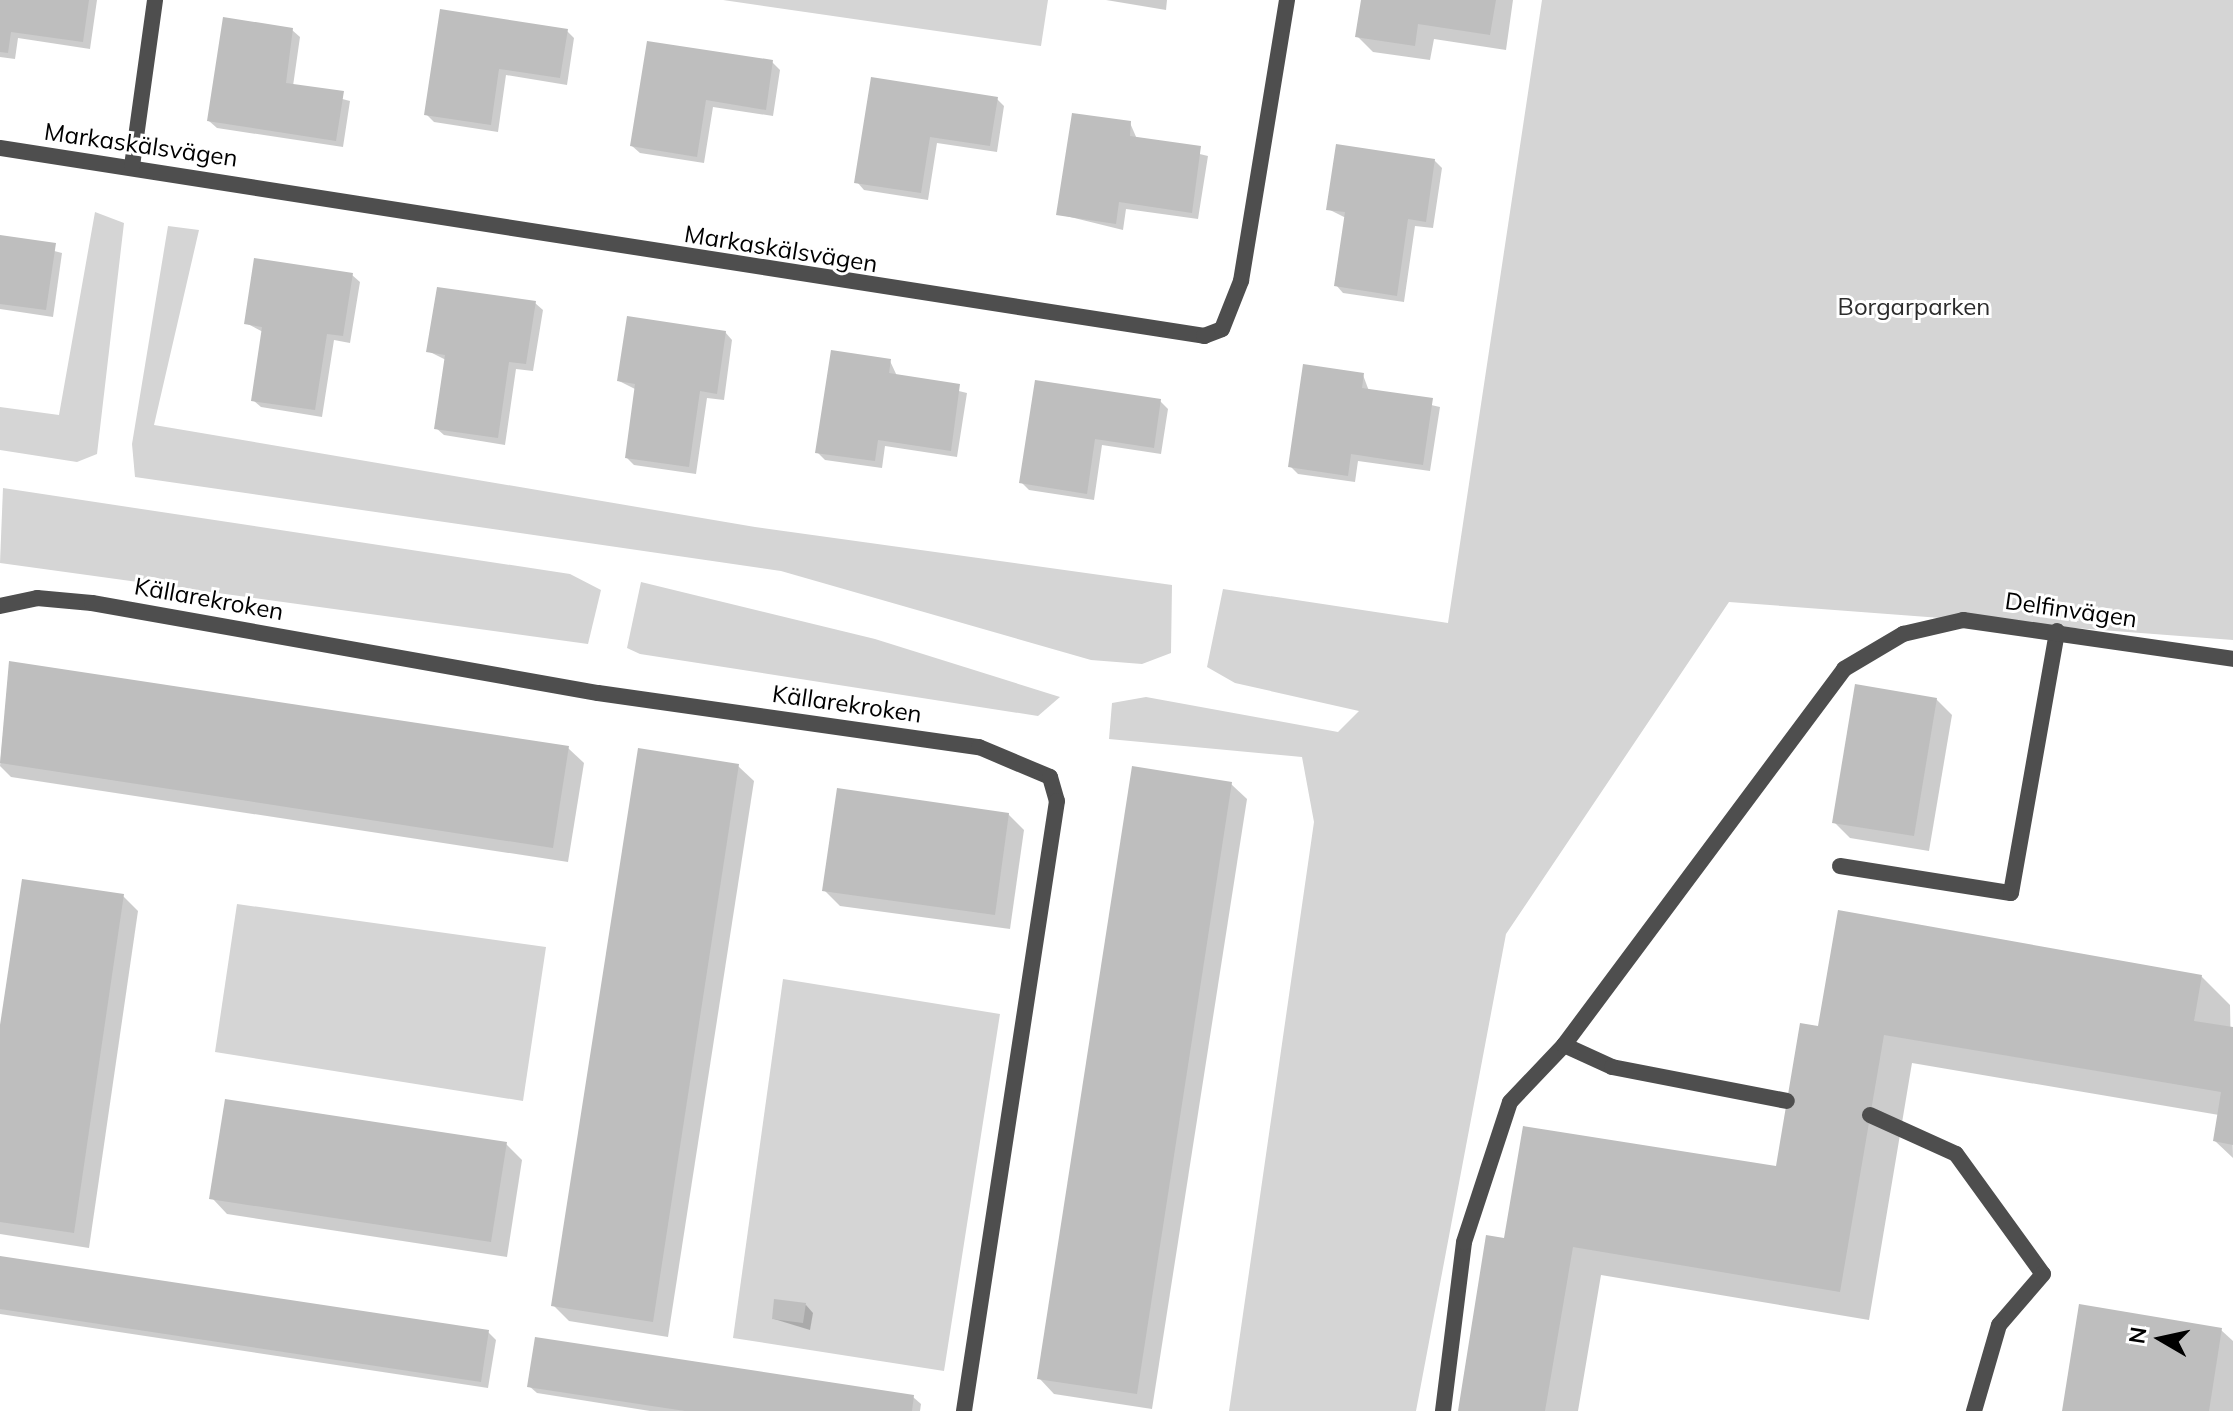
<!DOCTYPE html>
<meta charset="utf-8">
<style>
body{margin:0}
#map{position:relative;width:2233px;height:1411px;overflow:hidden;background:#fff;font-family:Mulish,sans-serif}
div>[style]{position:absolute}
[style*='--x']{left:calc(var(--x)*1px);top:calc(var(--y)*1px);width:calc(var(--w)*1px);rotate:calc(var(--a)*1deg)}
.green>*{inset:0;background:#d5d5d5}
.shadow>*{inset:0;background:#0003}
.building>*{inset:0;background:#bebebe}
.lane>*{height:16px;margin:-8px;padding:0 8px;transform-origin:8px;border-radius:8px;background:#4e4e4e}
.street>*{height:16px;margin:-8px;padding:0 8px;transform-origin:8px;border-radius:8px;background:#4e4e4e}
span{translate:-50% -50%;white-space:nowrap;text-align:center;line-height:1.15;-webkit-text-stroke:6px #fff;paint-order:stroke}
.street-label{font-size:24px;color:#000}
.park-label{font-size:24px;color:#2c2c2c}
.north{position:absolute;left:2121px;top:1299px;width:80px;height:80px;-webkit-text-stroke:6px #fff;paint-order:stroke;rotate:279deg;font-size:22px;font-weight:700;line-height:32px;text-align:center;color:#000}
.north::after{content:'';display:block;margin:auto;width:28px;height:36px;background:#000;clip-path:polygon(50% 0,100% 100%,50% 72%,0 100%)}
</style>
<div id="map">
<div class="green">
<div style="clip-path:polygon(723px 0,1048px 0,1041px 46px)"></div>
<div style="clip-path:polygon(1542px 0,2233px 0,2233px 640px,1729px 602px,1506px 934px,1416px 1411px,1229px 1411px,1314px 822px,1302px 757px,1109px 739px,1112px 703px,1146px 697px,1338px 732px,1359px 711px,1235px 683px,1207px 667px,1223px 589px,1448px 623px)"></div>
<div style="clip-path:polygon(95px 212px,124px 223px,97px 454px,77px 462px,0 450px,0 407px,59px 415px)"></div>
<div style="clip-path:polygon(168px 226px,199px 230px,154px 425px,755px 527px,1172px 585px,1171px 653px,1142px 664px,1091px 660px,781px 571px,135px 477px,132px 444px)"></div>
<div style="clip-path:polygon(3px 488px,570px 574px,601px 590px,588px 644px,0 563px)"></div>
<div style="clip-path:polygon(641px 582px,875px 639px,1060px 697px,1038px 716px,640px 654px,627px 648px)"></div>
<div style="clip-path:polygon(237px 904px,546px 947px,523px 1101px,215px 1052px)"></div>
<div style="clip-path:polygon(783px 979px,1000px 1014px,944px 1371px,733px 1338px)"></div>
</div>
<div class="shadow">
<div style="clip-path:polygon(0 0,97px 0,90px 49px,18px 38px,15px 59px,0 57px)"></div>
<div style="clip-path:polygon(1106px 0,1167px 0,1166px 10px)"></div>
<div style="clip-path:polygon(1363px 0,1513px 0,1506px 50px,1434px 39px,1430px 60px,1373px 52px,1357px 36px)"></div>
<div style="clip-path:polygon(442px 11px,567px 31px,574px 38px,567px 85px,506px 75px,498px 132px,434px 122px,426px 114px)"></div>
<div style="clip-path:polygon(292px 30px,300px 37px,293px 86px,350px 101px,343px 147px,217px 128px,209px 121px)"></div>
<div style="clip-path:polygon(648px 43px,772px 62px,780px 70px,773px 116px,713px 107px,704px 163px,640px 153px,632px 146px)"></div>
<div style="clip-path:polygon(873px 79px,997px 99px,1004px 106px,997px 152px,937px 143px,928px 200px,864px 190px,857px 182px)"></div>
<div style="clip-path:polygon(1130px 123px,1137px 139px,1208px 156px,1198px 219px,1126px 209px,1123px 230px,1058px 214px)"></div>
<div style="clip-path:polygon(1434px 160px,1442px 168px,1433px 228px,1415px 226px,1404px 302px,1343px 293px,1336px 285px,1346px 218px,1328px 209px)"></div>
<div style="clip-path:polygon(0 237px,62px 253px,53px 317px,0 309px)"></div>
<div style="clip-path:polygon(352px 275px,360px 282px,350px 343px,334px 340px,322px 417px,261px 407px,253px 400px,263px 332px,246px 323px)"></div>
<div style="clip-path:polygon(535px 303px,543px 310px,533px 371px,516px 369px,505px 445px,444px 435px,436px 428px,446px 360px,428px 351px)"></div>
<div style="clip-path:polygon(725px 332px,732px 340px,724px 400px,707px 398px,696px 474px,634px 465px,627px 458px,637px 390px,619px 381px)"></div>
<div style="clip-path:polygon(890px 361px,897px 376px,967px 393px,957px 457px,885px 446px,882px 468px,825px 460px,817px 452px)"></div>
<div style="clip-path:polygon(1363px 375px,1369px 391px,1440px 407px,1430px 471px,1358px 461px,1355px 482px,1298px 474px,1290px 466px)"></div>
<div style="clip-path:polygon(1036px 382px,1160px 401px,1168px 409px,1161px 454px,1102px 445px,1094px 500px,1029px 490px,1021px 482px)"></div>
<div style="clip-path:polygon(10px 663px,568px 748px,584px 763px,568px 862px,11px 777px,0 766px)"></div>
<div style="clip-path:polygon(1936px 699px,1952px 715px,1929px 851px,1850px 838px,1834px 822px)"></div>
<div style="clip-path:polygon(738px 766px,754px 781px,668px 1337px,569px 1321px,554px 1306px)"></div>
<div style="clip-path:polygon(1231px 784px,1247px 799px,1152px 1409px,1054px 1394px,1039px 1378px)"></div>
<div style="clip-path:polygon(1008px 814px,1024px 830px,1010px 929px,840px 906px,824px 890px)"></div>
<div style="clip-path:polygon(123px 896px,138px 911px,89px 1248px,0 1234px,0 1040px)"></div>
<div style="clip-path:polygon(2201px 976px,2230px 1005px,2233px 1158px,2215px 1141px,2219px 1115px,1912px 1063px,1869px 1320px,1601px 1275px,1578px 1411px,1460px 1411px,1506px 1240px,1778px 1168px,1819px 1028px)"></div>
<div style="clip-path:polygon(506px 1144px,522px 1160px,507px 1257px,227px 1214px,212px 1198px)"></div>
<div style="clip-path:polygon(0 1258px,488px 1332px,496px 1340px,488px 1388px,0 1314px)"></div>
<div style="clip-path:polygon(806px 1305px,813px 1313px,810px 1330px,774px 1319px)"></div>
<div style="clip-path:polygon(2221px 1330px,2233px 1341px,2233px 1411px,2064px 1411px)"></div>
<div style="clip-path:polygon(529px 1386px,913px 1397px,921px 1404px,920px 1411px,650px 1411px,537px 1393px)"></div>
</div>
<div class="building">
<div style="clip-path:polygon(0 0,89px 0,83px 42px,11px 32px,8px 53px,0 52px)"></div>
<div style="clip-path:polygon(1361px 0,1496px 0,1490px 35px,1418px 24px,1415px 46px,1355px 37px)"></div>
<div style="clip-path:polygon(440px 9px,568px 29px,560px 78px,499px 69px,491px 125px,424px 115px)"></div>
<div style="clip-path:polygon(223px 17px,293px 28px,286px 83px,344px 91px,336px 141px,207px 121px)"></div>
<div style="clip-path:polygon(647px 41px,773px 60px,766px 110px,706px 100px,697px 157px,630px 146px)"></div>
<div style="clip-path:polygon(871px 77px,998px 97px,990px 146px,930px 137px,921px 193px,854px 183px)"></div>
<div style="clip-path:polygon(1072px 113px,1131px 121px,1130px 136px,1201px 146px,1192px 213px,1119px 202px,1116px 224px,1056px 215px)"></div>
<div style="clip-path:polygon(1336px 144px,1435px 159px,1426px 222px,1408px 219px,1397px 296px,1334px 286px,1345px 212px,1326px 210px)"></div>
<div style="clip-path:polygon(0 235px,56px 243px,46px 310px,0 304px)"></div>
<div style="clip-path:polygon(254px 258px,353px 273px,343px 336px,327px 334px,315px 410px,251px 401px,262px 327px,244px 324px)"></div>
<div style="clip-path:polygon(437px 287px,536px 301px,526px 364px,509px 362px,498px 438px,434px 429px,445px 355px,426px 352px)"></div>
<div style="clip-path:polygon(627px 316px,726px 331px,717px 394px,700px 391px,689px 467px,625px 458px,635px 384px,617px 381px)"></div>
<div style="clip-path:polygon(831px 350px,891px 359px,889px 373px,960px 384px,951px 451px,878px 440px,875px 461px,815px 453px)"></div>
<div style="clip-path:polygon(1303px 364px,1364px 373px,1362px 388px,1433px 398px,1423px 465px,1351px 454px,1348px 476px,1288px 467px)"></div>
<div style="clip-path:polygon(1035px 380px,1161px 399px,1154px 448px,1095px 439px,1087px 494px,1019px 483px)"></div>
<div style="clip-path:polygon(9px 661px,569px 746px,553px 848px,0 763px)"></div>
<div style="clip-path:polygon(1855px 684px,1937px 698px,1914px 836px,1832px 823px)"></div>
<div style="clip-path:polygon(638px 748px,739px 764px,653px 1322px,551px 1306px)"></div>
<div style="clip-path:polygon(1132px 766px,1232px 782px,1137px 1394px,1037px 1379px)"></div>
<div style="clip-path:polygon(837px 788px,1009px 813px,995px 915px,822px 891px)"></div>
<div style="clip-path:polygon(22px 879px,124px 894px,74px 1233px,0 1222px,0 1025px)"></div>
<div style="clip-path:polygon(1838px 910px,2202px 975px,2194px 1021px,2233px 1027px,2233px 1145px,2213px 1141px,2221px 1092px,1884px 1035px,1840px 1292px,1573px 1247px,1545px 1411px,1458px 1411px,1486px 1235px,1504px 1238px,1523px 1126px,1776px 1166px,1800px 1023px,1818px 1026px)"></div>
<div style="clip-path:polygon(225px 1099px,507px 1142px,491px 1242px,209px 1199px)"></div>
<div style="clip-path:polygon(0 1256px,489px 1330px,481px 1382px,0 1309px)"></div>
<div style="clip-path:polygon(774px 1299px,806px 1303px,803px 1323px,772px 1319px)"></div>
<div style="clip-path:polygon(2079px 1304px,2222px 1328px,2209px 1411px,2062px 1411px)"></div>
<div style="clip-path:polygon(535px 1337px,914px 1395px,912px 1411px,685px 1411px,527px 1387px)"></div>
</div>
<div class="lane">
<div style="--x:1840;--y:866;--w:173;--a:9"></div>
<div style="--x:2011;--y:893;--w:266;--a:-80"></div>
<div style="--x:1564;--y:1045;--w:53;--a:24.6"></div>
<div style="--x:1612;--y:1067;--w:178;--a:11"></div>
<div style="--x:1870;--y:1115;--w:94;--a:24.4"></div>
<div style="--x:1956;--y:1154;--w:148;--a:54.1"></div>
<div style="--x:2043;--y:1274;--w:67;--a:130.8"></div>
<div style="--x:1999;--y:1325;--w:90;--a:106.2"></div>
<div style="--x:1443;--y:1411;--w:170;--a:-82.9"></div>
<div style="--x:1464;--y:1242;--w:147;--a:-71.8"></div>
<div style="--x:1510;--y:1102;--w:79;--a:-46.5"></div>
<div style="--x:1564;--y:1045;--w:469;--a:-53.3"></div>
<div style="--x:1844;--y:669;--w:69;--a:-30.7"></div>
</div>
<div class="street">
<div style="--x:0;--y:148;--w:1219;--a:8.87"></div>
<div style="--x:1204;--y:336;--w:19;--a:-21"></div>
<div style="--x:1222;--y:329;--w:52;--a:-68.4"></div>
<div style="--x:1241;--y:281;--w:285;--a:-80.7"></div>
<div style="--x:132;--y:166;--w:168;--a:-82.1"></div>
<div style="--x:0;--y:606;--w:38;--a:-12"></div>
<div style="--x:37;--y:598;--w:55;--a:5.2"></div>
<div style="--x:92;--y:603;--w:514;--a:10.09"></div>
<div style="--x:598;--y:693;--w:385;--a:8.1"></div>
<div style="--x:979;--y:747;--w:77;--a:22.9"></div>
<div style="--x:1050;--y:777;--w:25;--a:74"></div>
<div style="--x:1057;--y:801;--w:617;--a:98.67"></div>
<div style="--x:1903;--y:634;--w:62;--a:-13.1"></div>
<div style="--x:1963;--y:620;--w:273;--a:8.2"></div>
</div>
<div class="street-label">
<span style="left:141px;top:145px;rotate:8deg">Markaskälsvägen</span>
<span style="left:781px;top:249px;rotate:9deg">Markaskälsvägen</span>
<span style="left:209px;top:599px;rotate:10deg">Källarekroken</span>
<span style="left:2071px;top:610px;rotate:8deg">Delfinvägen</span>
<span style="left:847px;top:704px;rotate:8deg">Källarekroken</span>
</div>
<div class="park-label">
<span style="left:1914px;top:307px">Borgarparken</span>
</div>
<div class="north">N</div>
</div>
